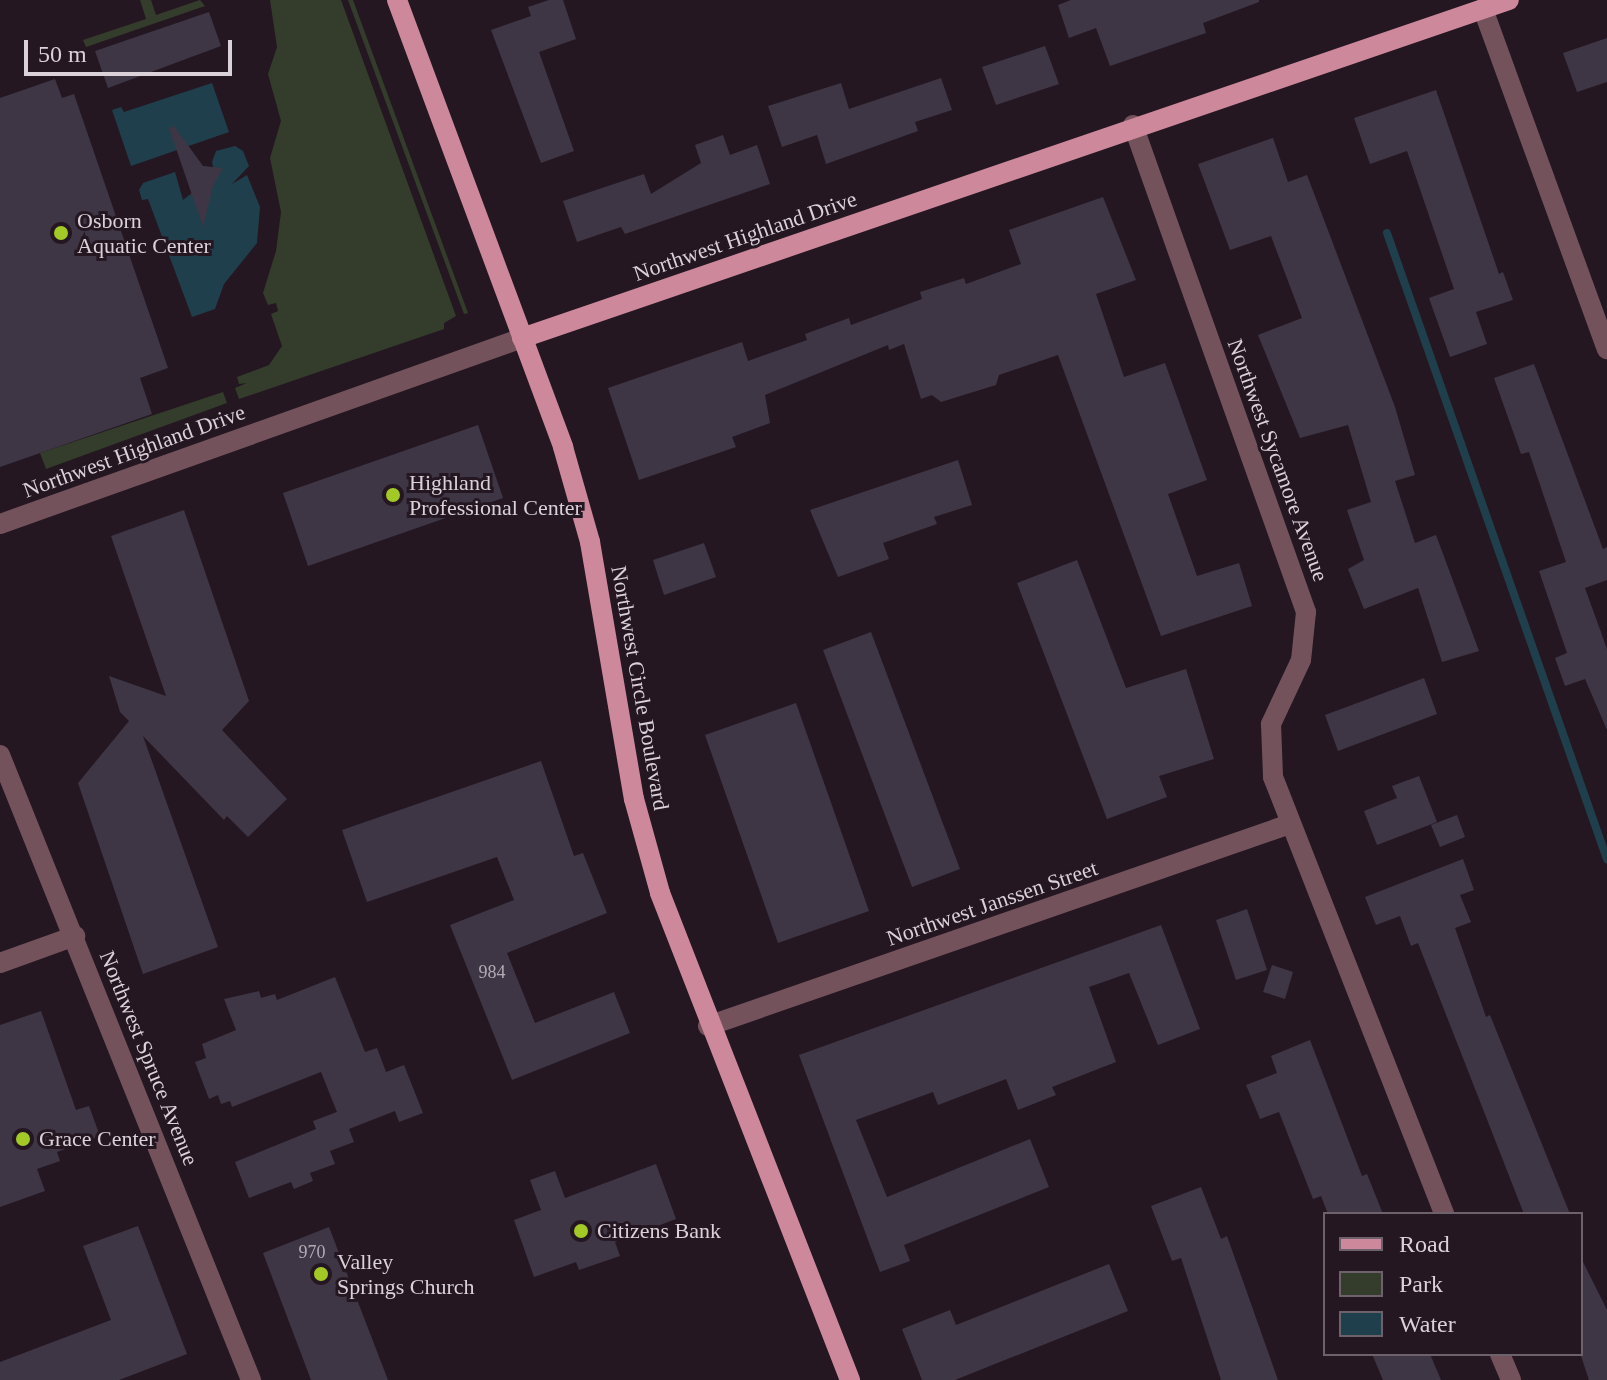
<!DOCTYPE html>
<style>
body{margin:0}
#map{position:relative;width:1607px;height:1380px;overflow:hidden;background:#241722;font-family:Georgia,serif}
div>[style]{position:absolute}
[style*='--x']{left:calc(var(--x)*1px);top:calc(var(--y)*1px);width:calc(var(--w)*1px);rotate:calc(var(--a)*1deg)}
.green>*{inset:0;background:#343d2b}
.water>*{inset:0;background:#203f4c}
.stream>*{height:8px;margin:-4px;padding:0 4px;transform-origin:4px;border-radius:4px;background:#203f4c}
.building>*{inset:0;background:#3e3645}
.minor>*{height:20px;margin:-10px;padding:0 10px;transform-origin:10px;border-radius:10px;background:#74525b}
.major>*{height:20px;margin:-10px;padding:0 10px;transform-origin:10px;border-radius:10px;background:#ce889b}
.dots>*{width:22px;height:22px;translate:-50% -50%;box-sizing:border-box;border:4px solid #241722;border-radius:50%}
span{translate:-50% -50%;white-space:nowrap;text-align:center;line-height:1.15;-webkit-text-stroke:6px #241722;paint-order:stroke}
.number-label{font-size:18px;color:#b3aab4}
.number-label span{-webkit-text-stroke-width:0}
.poi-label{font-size:22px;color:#dad1d9}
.left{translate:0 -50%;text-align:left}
.street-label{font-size:22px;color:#dad1d9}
.legend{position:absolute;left:1323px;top:1212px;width:260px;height:144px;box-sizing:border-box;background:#241722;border:2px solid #6d616b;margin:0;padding:10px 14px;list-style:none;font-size:24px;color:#dad1d9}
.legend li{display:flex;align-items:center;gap:16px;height:40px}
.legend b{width:40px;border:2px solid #6d616b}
.scale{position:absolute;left:24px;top:40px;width:208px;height:36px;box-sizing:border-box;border:4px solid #dad1d9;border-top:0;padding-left:10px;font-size:24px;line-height:28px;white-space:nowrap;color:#dad1d9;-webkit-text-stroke:6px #241722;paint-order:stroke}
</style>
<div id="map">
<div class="green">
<div style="clip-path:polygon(140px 0,151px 0,156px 15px,200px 0,205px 6px,86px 47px,83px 40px,146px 19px)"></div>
<div style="clip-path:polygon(270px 0,341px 0,456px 316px,444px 323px,444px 329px,239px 399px,235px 388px,247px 383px,239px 384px,237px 377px,269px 365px,282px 346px,271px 314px,278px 311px,276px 303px,268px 305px,263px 293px,276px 251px,281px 212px,270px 158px,281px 121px,268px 74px,277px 47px)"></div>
<div style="clip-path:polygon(348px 0,353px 0,468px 313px,464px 314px)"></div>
<div style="clip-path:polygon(223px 392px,227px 403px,46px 469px,40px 453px)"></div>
</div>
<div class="water">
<div style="clip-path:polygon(212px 83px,229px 132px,131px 166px,112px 110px,121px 107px,124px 112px)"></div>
<div style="clip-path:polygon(235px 146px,243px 151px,249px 166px,232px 184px,247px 175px,260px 207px,257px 243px,224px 284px,215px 309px,192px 317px,148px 199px,142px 200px,139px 190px,143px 183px,175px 172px,183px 200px,215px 175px,212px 162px,216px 151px)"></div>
</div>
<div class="stream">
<div style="--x:1387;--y:233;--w:664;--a:70.64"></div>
</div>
<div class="building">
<div style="clip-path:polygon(549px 0,563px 0,576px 39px,539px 52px,574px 151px,541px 163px,491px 30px,531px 16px,528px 7px)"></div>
<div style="clip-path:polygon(1071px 0,1259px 0,1259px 2px,1203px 23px,1206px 33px,1110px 66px,1096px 28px,1069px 38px,1058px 5px)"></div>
<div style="clip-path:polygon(209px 12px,221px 46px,108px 88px,95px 51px)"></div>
<div style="clip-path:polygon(1607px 38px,1607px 82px,1577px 92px,1563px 53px)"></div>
<div style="clip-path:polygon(1045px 46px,1059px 84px,996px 105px,982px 67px)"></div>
<div style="clip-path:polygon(941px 78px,952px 110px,915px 122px,918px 131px,826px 164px,817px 135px,782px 147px,768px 106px,841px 83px,849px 109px)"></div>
<div style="clip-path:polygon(55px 79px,62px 98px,74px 94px,168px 368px,140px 378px,152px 414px,0 467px,0 98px)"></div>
<div style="clip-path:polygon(1436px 90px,1499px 274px,1503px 272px,1513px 300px,1476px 312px,1487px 344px,1450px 357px,1429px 298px,1454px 289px,1407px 151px,1370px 164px,1354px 118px)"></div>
<div style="clip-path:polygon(174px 126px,203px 166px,223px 168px,213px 186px,203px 227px,169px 128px)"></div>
<div style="clip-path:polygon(723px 135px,730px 155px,757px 145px,770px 184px,625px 234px,621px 227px,577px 242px,563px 201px,644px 174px,651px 194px,701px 163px,695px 145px)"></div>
<div style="clip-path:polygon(1273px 138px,1288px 182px,1307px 175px,1395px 407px,1415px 475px,1395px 481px,1415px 543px,1436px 535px,1479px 651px,1442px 662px,1418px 588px,1364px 609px,1348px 569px,1364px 560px,1347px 510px,1371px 502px,1348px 425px,1300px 438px,1258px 335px,1302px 318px,1271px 236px,1230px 250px,1198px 164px)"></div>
<div style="clip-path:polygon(1103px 197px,1136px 280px,1096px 294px,1124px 377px,1165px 363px,1207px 480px,1168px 494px,1197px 576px,1239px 563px,1252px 606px,1161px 636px,1058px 355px,999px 375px,996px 385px,941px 402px,932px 395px,921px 399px,904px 344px,889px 350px,888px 345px,765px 395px,770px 423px,732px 437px,736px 447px,639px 480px,608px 388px,742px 342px,748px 361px,807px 340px,805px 334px,849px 318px,851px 325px,922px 299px,920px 292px,964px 278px,966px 284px,1021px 264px,1009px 230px)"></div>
<div style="clip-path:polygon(1534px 364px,1603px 549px,1607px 547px,1607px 580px,1585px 588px,1607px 649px,1607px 730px,1585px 679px,1565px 686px,1555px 658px,1567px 653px,1539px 571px,1566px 562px,1529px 452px,1521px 454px,1494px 378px)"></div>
<div style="clip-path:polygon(478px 425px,503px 498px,308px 566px,283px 493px)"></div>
<div style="clip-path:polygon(958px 460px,972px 505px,934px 517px,937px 524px,883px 543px,889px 559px,838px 577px,810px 510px)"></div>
<div style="clip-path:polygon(184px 510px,249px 701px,222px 730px,287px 799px,248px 837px,227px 816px,224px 820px,143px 736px,218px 947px,143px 974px,78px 783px,129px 721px,120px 712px,109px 676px,166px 696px,111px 536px)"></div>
<div style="clip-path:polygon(704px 543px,716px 577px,664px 595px,653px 560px)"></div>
<div style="clip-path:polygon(1077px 560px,1126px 688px,1186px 669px,1214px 759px,1159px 776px,1167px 797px,1107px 819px,1017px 583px)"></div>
<div style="clip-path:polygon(871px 632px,960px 869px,912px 887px,823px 650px)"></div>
<div style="clip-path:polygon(1424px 678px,1437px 714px,1338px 751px,1325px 715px)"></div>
<div style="clip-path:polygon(796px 703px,869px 911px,778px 943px,705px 735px)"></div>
<div style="clip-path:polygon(541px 761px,574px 856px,583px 853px,607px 913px,507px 953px,535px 1023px,614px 992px,630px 1033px,512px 1080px,450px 925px,514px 900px,497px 857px,367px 902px,342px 830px)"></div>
<div style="clip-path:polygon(1419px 776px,1437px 822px,1377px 845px,1364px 811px,1397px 798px,1392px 786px)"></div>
<div style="clip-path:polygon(1457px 815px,1465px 837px,1440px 847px,1431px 825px)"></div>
<div style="clip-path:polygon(1463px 859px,1474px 890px,1460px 895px,1471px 922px,1455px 928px,1486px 1017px,1490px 1015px,1570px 1214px,1524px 1214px,1418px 943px,1411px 946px,1400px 916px,1376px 925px,1365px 897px)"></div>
<div style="clip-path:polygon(1247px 909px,1267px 970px,1236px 980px,1216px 920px)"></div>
<div style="clip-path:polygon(1161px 925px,1200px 1029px,1158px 1045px,1129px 973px,1089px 987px,1116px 1062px,1052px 1087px,1056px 1095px,1018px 1110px,1006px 1079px,938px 1105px,933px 1092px,856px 1120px,887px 1197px,1030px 1139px,1049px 1187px,904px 1245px,910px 1261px,880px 1272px,799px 1055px)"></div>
<div style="clip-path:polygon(1272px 965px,1293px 972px,1285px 999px,1263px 992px)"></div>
<div style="clip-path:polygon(335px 977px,365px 1052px,377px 1048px,386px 1072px,404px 1065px,423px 1113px,399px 1122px,395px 1111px,349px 1129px,354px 1142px,330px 1151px,335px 1164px,310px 1173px,313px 1181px,294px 1189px,291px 1182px,249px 1198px,235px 1162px,316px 1129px,313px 1121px,337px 1112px,321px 1072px,232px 1107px,230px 1101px,221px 1104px,218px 1095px,209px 1099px,195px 1062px,206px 1058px,202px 1044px,236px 1030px,224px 999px,259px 991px,261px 998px,275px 994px,277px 1000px)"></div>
<div style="clip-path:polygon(41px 1011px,76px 1110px,89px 1106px,100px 1136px,57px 1152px,60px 1161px,37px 1169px,45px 1191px,0 1207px,0 1025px)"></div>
<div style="clip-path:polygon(1310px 1040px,1362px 1176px,1367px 1174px,1383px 1214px,1328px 1214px,1321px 1196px,1313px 1199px,1279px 1112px,1260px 1119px,1246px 1085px,1277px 1073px,1271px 1056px)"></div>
<div style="clip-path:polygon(656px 1164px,676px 1219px,615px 1242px,620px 1256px,579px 1270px,576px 1262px,534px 1277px,514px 1220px,541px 1210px,530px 1180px,555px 1171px,565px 1198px)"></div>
<div style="clip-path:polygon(1201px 1187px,1221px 1239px,1227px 1236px,1278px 1380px,1221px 1380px,1181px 1258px,1172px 1261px,1151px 1206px)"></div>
<div style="clip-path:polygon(138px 1226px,187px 1354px,119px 1380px,0 1380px,0 1362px,111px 1320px,83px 1246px)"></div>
<div style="clip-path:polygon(329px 1227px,388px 1380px,311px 1380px,263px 1253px)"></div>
<div style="clip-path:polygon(1581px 1258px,1607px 1310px,1607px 1380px,1589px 1380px,1581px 1356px)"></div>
<div style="clip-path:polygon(1109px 1264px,1128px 1311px,955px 1380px,922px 1380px,902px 1329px,950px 1310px,956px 1325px)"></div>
<div style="clip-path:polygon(1372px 1354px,1430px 1354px,1441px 1380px,1383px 1380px)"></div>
</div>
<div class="minor">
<div style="--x:1483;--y:9;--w:362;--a:70"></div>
<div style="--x:1133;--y:125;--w:517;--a:70.44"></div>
<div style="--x:1306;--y:612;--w:48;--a:95.9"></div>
<div style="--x:1301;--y:660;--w:71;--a:115.1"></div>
<div style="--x:1271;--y:724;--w:53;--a:87.8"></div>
<div style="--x:1273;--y:777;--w:469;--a:68.6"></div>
<div style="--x:0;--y:524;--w:554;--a:-19.61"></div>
<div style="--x:0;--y:755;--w:674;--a:68.12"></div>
<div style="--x:0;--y:963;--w:80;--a:-19.8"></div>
<div style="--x:708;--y:1026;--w:616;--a:-19.14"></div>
<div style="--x:1500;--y:1354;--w:28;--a:67"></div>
</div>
<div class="major">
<div style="--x:397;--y:0;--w:477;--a:69.6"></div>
<div style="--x:563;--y:447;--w:99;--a:74.1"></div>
<div style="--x:590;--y:542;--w:261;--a:80.3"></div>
<div style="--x:634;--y:799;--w:98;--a:74.5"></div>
<div style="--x:660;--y:893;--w:523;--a:68.69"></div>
<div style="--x:522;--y:338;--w:1043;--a:-18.9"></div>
</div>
<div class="dots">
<div style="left:61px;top:233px;background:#a3c927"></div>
<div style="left:393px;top:495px;background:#a3c927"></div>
<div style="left:23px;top:1139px;background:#a3c927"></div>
<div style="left:581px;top:1231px;background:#a3c927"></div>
<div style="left:321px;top:1274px;background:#a3c927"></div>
</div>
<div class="number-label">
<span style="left:492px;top:972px">984</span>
<span style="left:312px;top:1252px">970</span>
</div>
<div class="poi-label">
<span class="left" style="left:77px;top:233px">Osborn<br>Aquatic Center</span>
<span class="left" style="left:409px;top:495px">Highland<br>Professional Center</span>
<span class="left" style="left:39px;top:1139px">Grace Center</span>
<span class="left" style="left:597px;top:1231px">Citizens Bank</span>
<span class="left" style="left:337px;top:1274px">Valley<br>Springs Church</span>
</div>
<div class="street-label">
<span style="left:745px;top:236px;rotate:-19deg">Northwest Highland Drive</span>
<span style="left:134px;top:451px;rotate:-20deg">Northwest Highland Drive</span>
<span style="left:1278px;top:460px;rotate:70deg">Northwest Sycamore Avenue</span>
<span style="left:640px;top:688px;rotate:80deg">Northwest Circle Boulevard</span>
<span style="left:992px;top:903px;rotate:-19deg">Northwest Janssen Street</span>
<span style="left:149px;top:1058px;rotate:68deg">Northwest Spruce Avenue</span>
</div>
<ul class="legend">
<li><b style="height:10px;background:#ce889b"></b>Road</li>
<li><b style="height:22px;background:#343d2b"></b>Park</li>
<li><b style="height:22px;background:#203f4c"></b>Water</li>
</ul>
<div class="scale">50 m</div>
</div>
